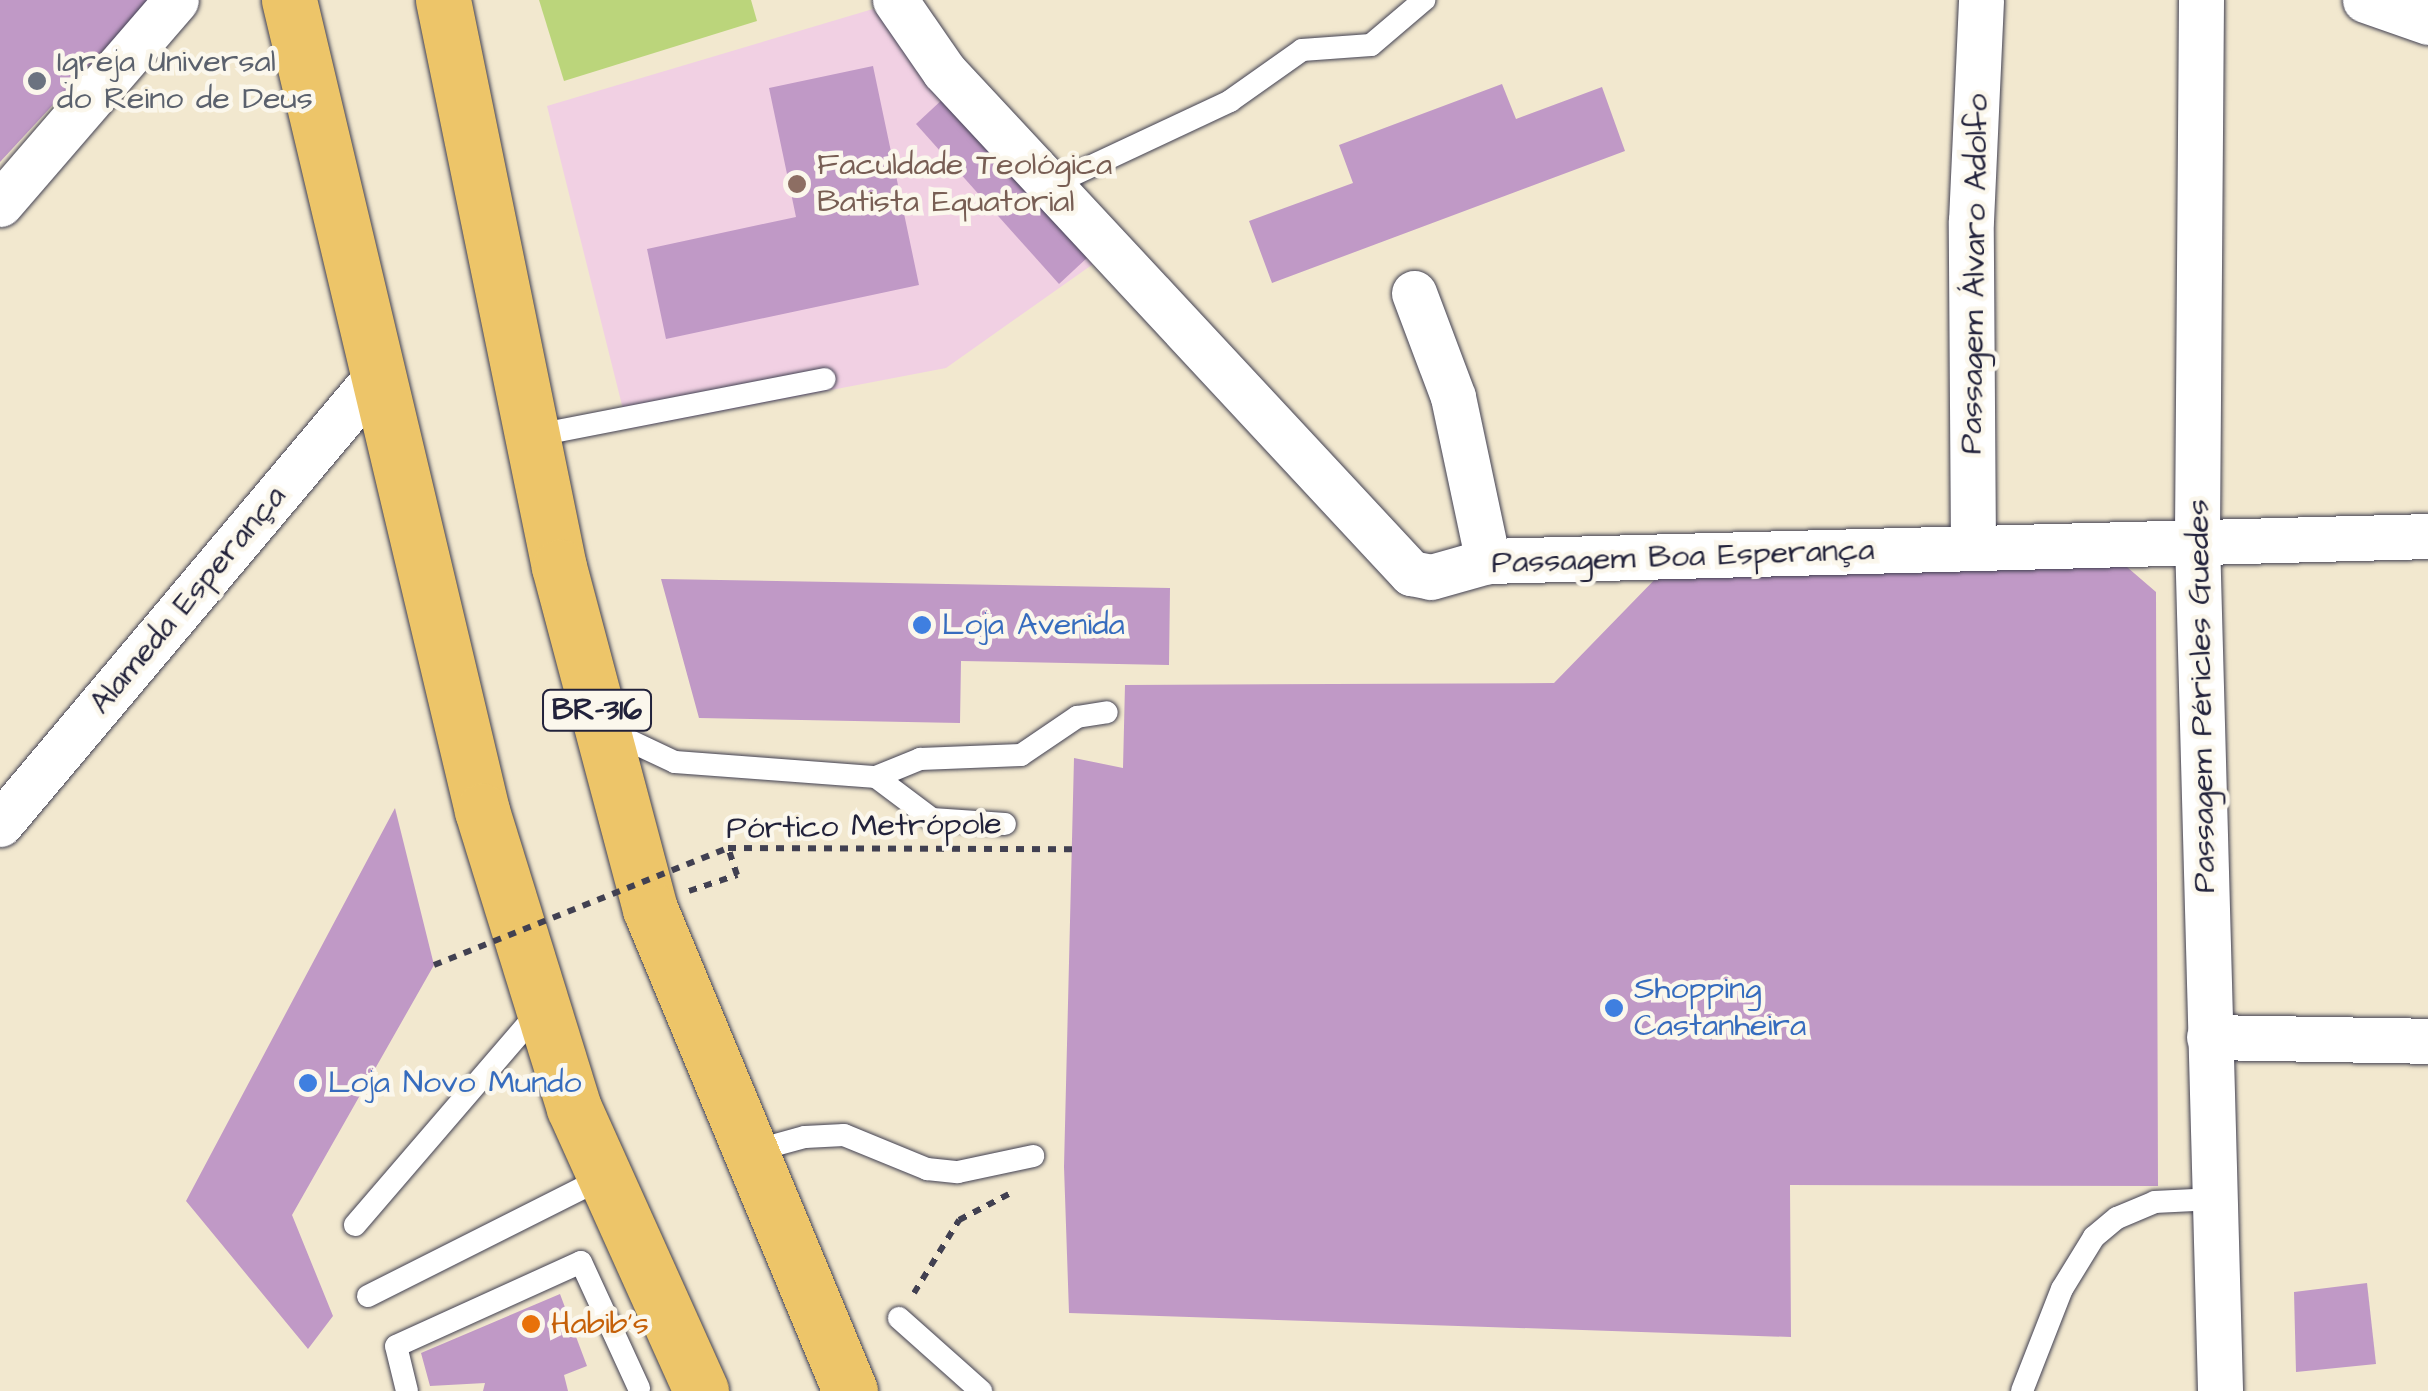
<!DOCTYPE html>
<meta charset="utf-8">
<style>
body{margin:0}
#map{position:relative;width:2428px;height:1391px;overflow:hidden;background:#f2e8cf;font-family:"Architects Daughter",sans-serif}
div>[style]{position:absolute}
[style*='--x']{left:calc(var(--x)*1px);top:calc(var(--y)*1px);width:calc(var(--w)*1px);rotate:calc(var(--a)*1deg)}
.built>*{inset:0;background:#f1d0e3}
.green>*{inset:0;background:#bbd57b}
.building>*{inset:0;background:#c099c6}
.path>*{height:6px;margin-top:-3px;transform-origin:0;background:repeating-linear-gradient(90deg,#414051 0 8px,transparent 0 16px)}
.roads{filter:drop-shadow(0 0 2px #414051) drop-shadow(0 0 2px #414051)}
.lane>*{height:22px;margin:-11px;padding:0 11px;transform-origin:11px;border-radius:11px;background:#fff}
.street>*{height:45px;margin:-22.5px;padding:0 22.5px;transform-origin:22.5px;border-radius:22.5px;background:#fff}
.highway>*{height:55px;margin:-27.5px;padding:0 27.5px;transform-origin:27.5px;border-radius:27.5px;background:#edc569}
.path-bridge>*{height:6px;margin-top:-3px;transform-origin:0;background:repeating-linear-gradient(90deg,#414051 0 8px,transparent 0 16px)}
.dots>*{width:28px;height:28px;translate:-50% -50%;box-sizing:border-box;border:5px solid #fbf7ec;border-radius:50%}
span{translate:-50% -50%;white-space:nowrap;text-align:center;line-height:1.15;-webkit-text-stroke:9px #fbf7ec;paint-order:stroke}
.shield-label span{padding:2px 8px;background:#fbf7ec;border:2px solid;border-radius:8px;-webkit-text-stroke-width:0}
.shield-label{font-size:30px;color:#22223b;font-weight:700}
.worship-label{font-size:32px;color:#5b616d}
.left{translate:0 -50%;text-align:left}
.education-label{font-size:32px;color:#785e54}
.street-label{font-size:32px;color:#22223b}
.shop-label{font-size:32px;color:#366cbe}
.food-label{font-size:32px;color:#c56008}
</style>
<div id="map">
<div class="built">
<div style="clip-path:polygon(873px 9px,1096px 262px,946px 368px,628px 429px,547px 106px)"></div>
</div>
<div class="green">
<div style="clip-path:polygon(539px 0,751px 0,757px 21px,564px 81px)"></div>
</div>
<div class="building">
<div style="clip-path:polygon(0 0,150px 0,0 162px)"></div>
<div style="clip-path:polygon(873px 66px,919px 285px,666px 339px,647px 249px,796px 217px,769px 88px)"></div>
<div style="clip-path:polygon(1502px 84px,1516px 119px,1602px 87px,1625px 151px,1272px 283px,1249px 221px,1353px 183px,1339px 145px)"></div>
<div style="clip-path:polygon(945px 97px,1088px 257px,1059px 284px,916px 124px)"></div>
<div style="clip-path:polygon(2120px 561px,2156px 592px,2158px 1186px,1790px 1185px,1791px 1337px,1069px 1313px,1064px 1167px,1074px 758px,1123px 768px,1125px 685px,1554px 683px,1662px 572px)"></div>
<div style="clip-path:polygon(661px 579px,1170px 588px,1169px 665px,961px 661px,960px 723px,699px 718px)"></div>
<div style="clip-path:polygon(395px 808px,434px 965px,292px 1215px,333px 1316px,308px 1349px,186px 1201px)"></div>
<div style="clip-path:polygon(2367px 1283px,2376px 1364px,2296px 1372px,2294px 1292px)"></div>
<div style="clip-path:polygon(560px 1294px,587px 1366px,564px 1375px,568px 1391px,483px 1391px,485px 1383px,430px 1386px,421px 1353px)"></div>
</div>
<div class="path">
<div style="--x:689;--y:891;--w:51;--a:-18.4"></div>
<div style="--x:737;--y:875;--w:28;--a:-108"></div>
<div style="--x:914;--y:1293;--w:86;--a:-58.3"></div>
<div style="--x:959;--y:1220;--w:56;--a:-27.5"></div>
</div>
<div class="roads">
<div class="lane">
<div style="--x:1051;--y:185;--w:198;--a:-25.1"></div>
<div style="--x:1230;--y:101;--w:88;--a:-35.3"></div>
<div style="--x:1302;--y:50;--w:69;--a:-4.1"></div>
<div style="--x:1371;--y:45;--w:70;--a:-40.3"></div>
<div style="--x:532;--y:436;--w:298;--a:-11"></div>
<div style="--x:609;--y:731;--w:73;--a:25.2"></div>
<div style="--x:675;--y:762;--w:202;--a:4.3"></div>
<div style="--x:876;--y:777;--w:48;--a:-22.2"></div>
<div style="--x:920;--y:759;--w:101;--a:-2.3"></div>
<div style="--x:1021;--y:755;--w:68;--a:-34.2"></div>
<div style="--x:1077;--y:717;--w:30;--a:-9"></div>
<div style="--x:876;--y:777;--w:70;--a:36.9"></div>
<div style="--x:932;--y:819;--w:73;--a:3.9"></div>
<div style="--x:750;--y:1152;--w:57;--a:-15.3"></div>
<div style="--x:805;--y:1137;--w:39;--a:-3"></div>
<div style="--x:844;--y:1135;--w:90;--a:22.3"></div>
<div style="--x:927;--y:1169;--w:31;--a:6"></div>
<div style="--x:958;--y:1172;--w:77;--a:-12"></div>
<div style="--x:355;--y:1225;--w:284;--a:-49.3"></div>
<div style="--x:368;--y:1296;--w:265;--a:-26.7"></div>
<div style="--x:899;--y:1318;--w:110;--a:41.7"></div>
<div style="--x:407;--y:1391;--w:46;--a:-103.7"></div>
<div style="--x:396;--y:1346;--w:203;--a:-24.4"></div>
<div style="--x:581;--y:1262;--w:139;--a:65.3"></div>
<div style="--x:2022;--y:1391;--w:110;--a:-68.6"></div>
<div style="--x:2062;--y:1289;--w:61;--a:-58.4"></div>
<div style="--x:2094;--y:1237;--w:30;--a:-40"></div>
<div style="--x:2117;--y:1218;--w:41;--a:-22.8"></div>
<div style="--x:2155;--y:1202;--w:59;--a:-2.9"></div>
</div>
<div class="street">
<div style="--x:895;--y:0;--w:86;--a:55.4"></div>
<div style="--x:944;--y:71;--w:686;--a:47.07"></div>
<div style="--x:1411;--y:573;--w:20;--a:11"></div>
<div style="--x:1431;--y:577;--w:59;--a:-15.7"></div>
<div style="--x:1488;--y:561;--w:940;--a:-1.52"></div>
<div style="--x:2201;--y:0;--w:539;--a:90.43"></div>
<div style="--x:2197;--y:539;--w:852;--a:88.45"></div>
<div style="--x:2365;--y:0;--w:67;--a:19.2"></div>
<div style="--x:0;--y:204;--w:269;--a:-49.2"></div>
<div style="--x:1414;--y:293;--w:111;--a:69.4"></div>
<div style="--x:1453;--y:397;--w:168;--a:78"></div>
<div style="--x:1973;--y:548;--w:327;--a:-90.4"></div>
<div style="--x:1971;--y:221;--w:221;--a:-87.4"></div>
<div style="--x:0;--y:824;--w:584;--a:-49.93"></div>
<div style="--x:2209;--y:1037;--w:219;--a:1"></div>
</div>
<div class="highway">
<div style="--x:289;--y:0;--w:834;--a:76.61"></div>
<div style="--x:482;--y:811;--w:311;--a:72.8"></div>
<div style="--x:574;--y:1108;--w:310;--a:65.8"></div>
<div style="--x:443;--y:0;--w:579;--a:78.44"></div>
<div style="--x:559;--y:567;--w:354;--a:75.1"></div>
<div style="--x:650;--y:909;--w:522;--a:67.46"></div>
</div>
</div>
<div class="path-bridge">
<div style="--x:434;--y:965;--w:316;--a:-21.7"></div>
<div style="--x:728;--y:848;--w:347;--a:0.2"></div>
</div>
<div class="dots">
<div style="left:37px;top:81px;background:#6b7280"></div>
<div style="left:797px;top:184px;background:#8d6e63"></div>
<div style="left:922px;top:625px;background:#3f7fe0"></div>
<div style="left:1614px;top:1008px;background:#3f7fe0"></div>
<div style="left:308px;top:1083px;background:#3f7fe0"></div>
<div style="left:531px;top:1324px;background:#e8710a"></div>
</div>
<div class="shield-label">
<span style="left:597px;top:710px">BR-316</span>
</div>
<div class="worship-label">
<span class="left" style="left:57px;top:81px">Igreja Universal<br>do Reino de Deus</span>
</div>
<div class="education-label">
<span class="left" style="left:817px;top:184px">Faculdade Teológica<br>Batista Equatorial</span>
</div>
<div class="street-label">
<span style="left:1975px;top:274px;rotate:-89deg">Passagem Álvaro Adolfo</span>
<span style="left:1683px;top:557px;rotate:-2deg">Passagem Boa Esperança</span>
<span style="left:188px;top:600px;rotate:-50deg">Alameda Esperança</span>
<span style="left:2202px;top:696px;rotate:-91deg">Passagem Péricles Guedes</span>
<span style="left:864px;top:827px;rotate:-1deg">Pórtico Metrópole</span>
</div>
<div class="shop-label">
<span class="left" style="left:942px;top:625px">Loja Avenida</span>
<span class="left" style="left:1634px;top:1008px">Shopping<br>Castanheira</span>
<span class="left" style="left:328px;top:1083px">Loja Novo Mundo</span>
</div>
<div class="food-label">
<span class="left" style="left:551px;top:1324px">Habib's</span>
</div>
</div>
